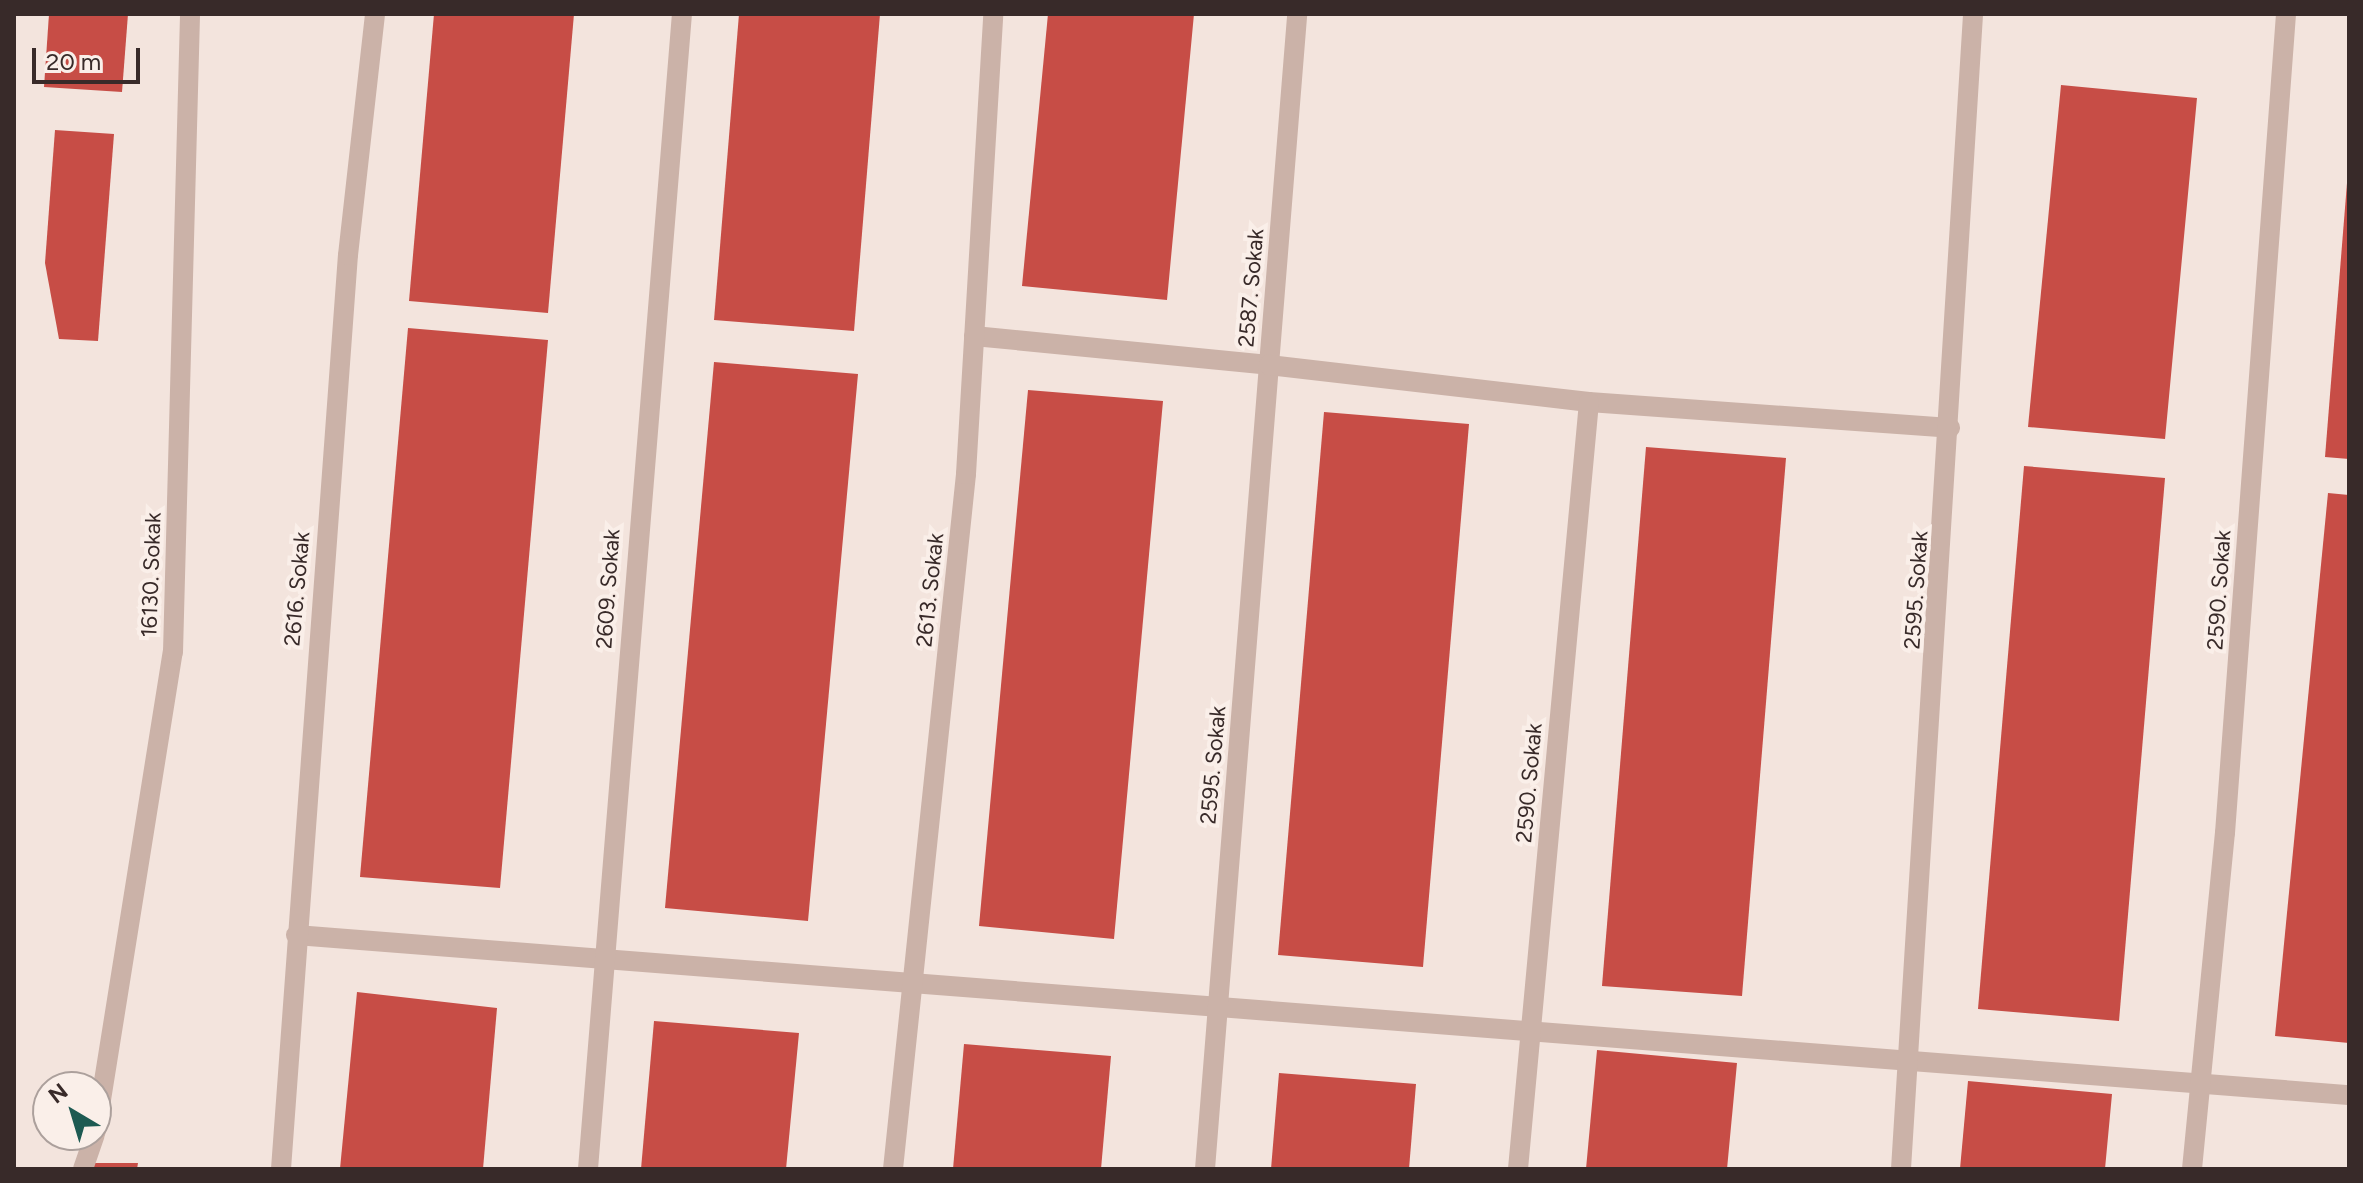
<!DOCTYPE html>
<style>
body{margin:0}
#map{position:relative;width:2363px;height:1183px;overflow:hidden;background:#f3e4dd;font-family:Figtree,sans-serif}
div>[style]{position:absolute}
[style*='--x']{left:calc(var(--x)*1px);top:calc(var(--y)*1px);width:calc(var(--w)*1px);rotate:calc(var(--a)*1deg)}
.building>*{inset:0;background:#c74d46}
.minor>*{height:20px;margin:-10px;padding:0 10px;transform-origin:10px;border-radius:10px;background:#cbb2a8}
span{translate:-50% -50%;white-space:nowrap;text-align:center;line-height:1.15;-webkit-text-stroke:8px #faefe9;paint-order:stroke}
.street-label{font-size:22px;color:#382a29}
.frame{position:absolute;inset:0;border:16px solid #382a29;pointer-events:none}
.north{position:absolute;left:32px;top:1071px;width:80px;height:80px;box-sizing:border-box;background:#faefe9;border:2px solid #aca09c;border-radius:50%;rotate:322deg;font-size:22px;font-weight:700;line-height:32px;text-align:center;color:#382a29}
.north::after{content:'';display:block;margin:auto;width:28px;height:36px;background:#1d5a52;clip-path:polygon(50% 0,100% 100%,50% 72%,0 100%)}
.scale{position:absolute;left:32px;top:48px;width:108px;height:36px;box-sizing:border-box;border:4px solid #382a29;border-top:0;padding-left:10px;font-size:24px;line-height:28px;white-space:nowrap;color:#382a29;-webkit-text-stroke:6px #faefe9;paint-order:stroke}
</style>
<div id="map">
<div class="building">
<div style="clip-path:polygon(49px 14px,128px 14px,122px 92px,44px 87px)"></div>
<div style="clip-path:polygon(434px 14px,574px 14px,548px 313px,409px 301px)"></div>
<div style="clip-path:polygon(739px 14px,880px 14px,854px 331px,714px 320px)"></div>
<div style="clip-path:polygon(1048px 14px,1194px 14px,1167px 300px,1022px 286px)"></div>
<div style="clip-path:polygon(2061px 85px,2197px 98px,2165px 439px,2028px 427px)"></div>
<div style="clip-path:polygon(55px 130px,114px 134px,98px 341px,59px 339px,45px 263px)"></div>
<div style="clip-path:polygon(2347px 183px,2349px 183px,2349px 459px,2325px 457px)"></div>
<div style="clip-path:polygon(408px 328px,548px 340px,500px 888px,360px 877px)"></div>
<div style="clip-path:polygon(714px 362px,858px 374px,808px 921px,665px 908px)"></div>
<div style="clip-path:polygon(1028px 390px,1163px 401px,1114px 939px,979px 926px)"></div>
<div style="clip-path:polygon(1324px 412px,1469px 424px,1423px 967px,1278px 955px)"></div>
<div style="clip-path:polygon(1646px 447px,1786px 458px,1742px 996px,1602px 986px)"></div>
<div style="clip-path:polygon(2024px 466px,2165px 478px,2119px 1021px,1978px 1009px)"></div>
<div style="clip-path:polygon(2328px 493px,2349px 495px,2349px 1043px,2275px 1036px)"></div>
<div style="clip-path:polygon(357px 992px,497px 1008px,483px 1169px,340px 1169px)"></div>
<div style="clip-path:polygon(654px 1021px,799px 1033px,786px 1169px,641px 1169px)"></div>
<div style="clip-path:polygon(964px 1044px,1111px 1056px,1101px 1169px,953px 1169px)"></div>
<div style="clip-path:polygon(1597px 1050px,1737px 1063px,1727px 1169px,1586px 1169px)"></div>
<div style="clip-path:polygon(1279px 1073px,1416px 1084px,1409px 1169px,1271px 1169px)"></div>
<div style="clip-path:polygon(1968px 1081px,2112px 1094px,2105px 1169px,1960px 1169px)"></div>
<div style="clip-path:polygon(94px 1163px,138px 1163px,137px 1169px,94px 1169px)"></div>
</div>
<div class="minor">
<div style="--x:974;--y:336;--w:296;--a:5.6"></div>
<div style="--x:1269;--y:365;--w:352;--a:-85.4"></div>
<div style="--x:296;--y:935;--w:2059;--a:4.46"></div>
<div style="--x:96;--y:1131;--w:485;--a:-80.9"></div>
<div style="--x:173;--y:652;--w:638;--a:-88.47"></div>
<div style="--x:83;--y:1169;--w:36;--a:-71"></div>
<div style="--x:281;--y:1169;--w:916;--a:-85.81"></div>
<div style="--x:348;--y:255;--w:243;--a:-83.6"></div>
<div style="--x:588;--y:1169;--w:1159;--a:-85.35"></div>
<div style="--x:893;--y:1169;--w:699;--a:-84"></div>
<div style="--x:966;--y:474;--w:461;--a:-86.6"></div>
<div style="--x:1205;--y:1169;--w:807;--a:-85.45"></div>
<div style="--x:1269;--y:365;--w:322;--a:6.6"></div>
<div style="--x:1589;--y:402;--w:362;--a:4.1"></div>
<div style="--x:1518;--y:1169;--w:770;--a:-84.71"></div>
<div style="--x:1901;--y:1169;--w:1157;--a:-86.43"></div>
<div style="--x:2192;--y:1169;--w:338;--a:-84.4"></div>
<div style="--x:2225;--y:833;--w:821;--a:-85.74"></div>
</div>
<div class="street-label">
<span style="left:1251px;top:288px;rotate:-85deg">2587. Sokak</span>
<span style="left:151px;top:575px;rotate:-88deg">16130. Sokak</span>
<span style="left:297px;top:589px;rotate:-85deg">2616. Sokak</span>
<span style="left:608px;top:589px;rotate:-86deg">2609. Sokak</span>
<span style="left:930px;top:590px;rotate:-84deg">2613. Sokak</span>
<span style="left:1916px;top:590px;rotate:-86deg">2595. Sokak</span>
<span style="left:2219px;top:590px;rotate:-86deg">2590. Sokak</span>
<span style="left:1213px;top:765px;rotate:-85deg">2595. Sokak</span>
<span style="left:1529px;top:783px;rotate:-85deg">2590. Sokak</span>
</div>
<div class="frame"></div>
<div class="north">N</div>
<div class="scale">20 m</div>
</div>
